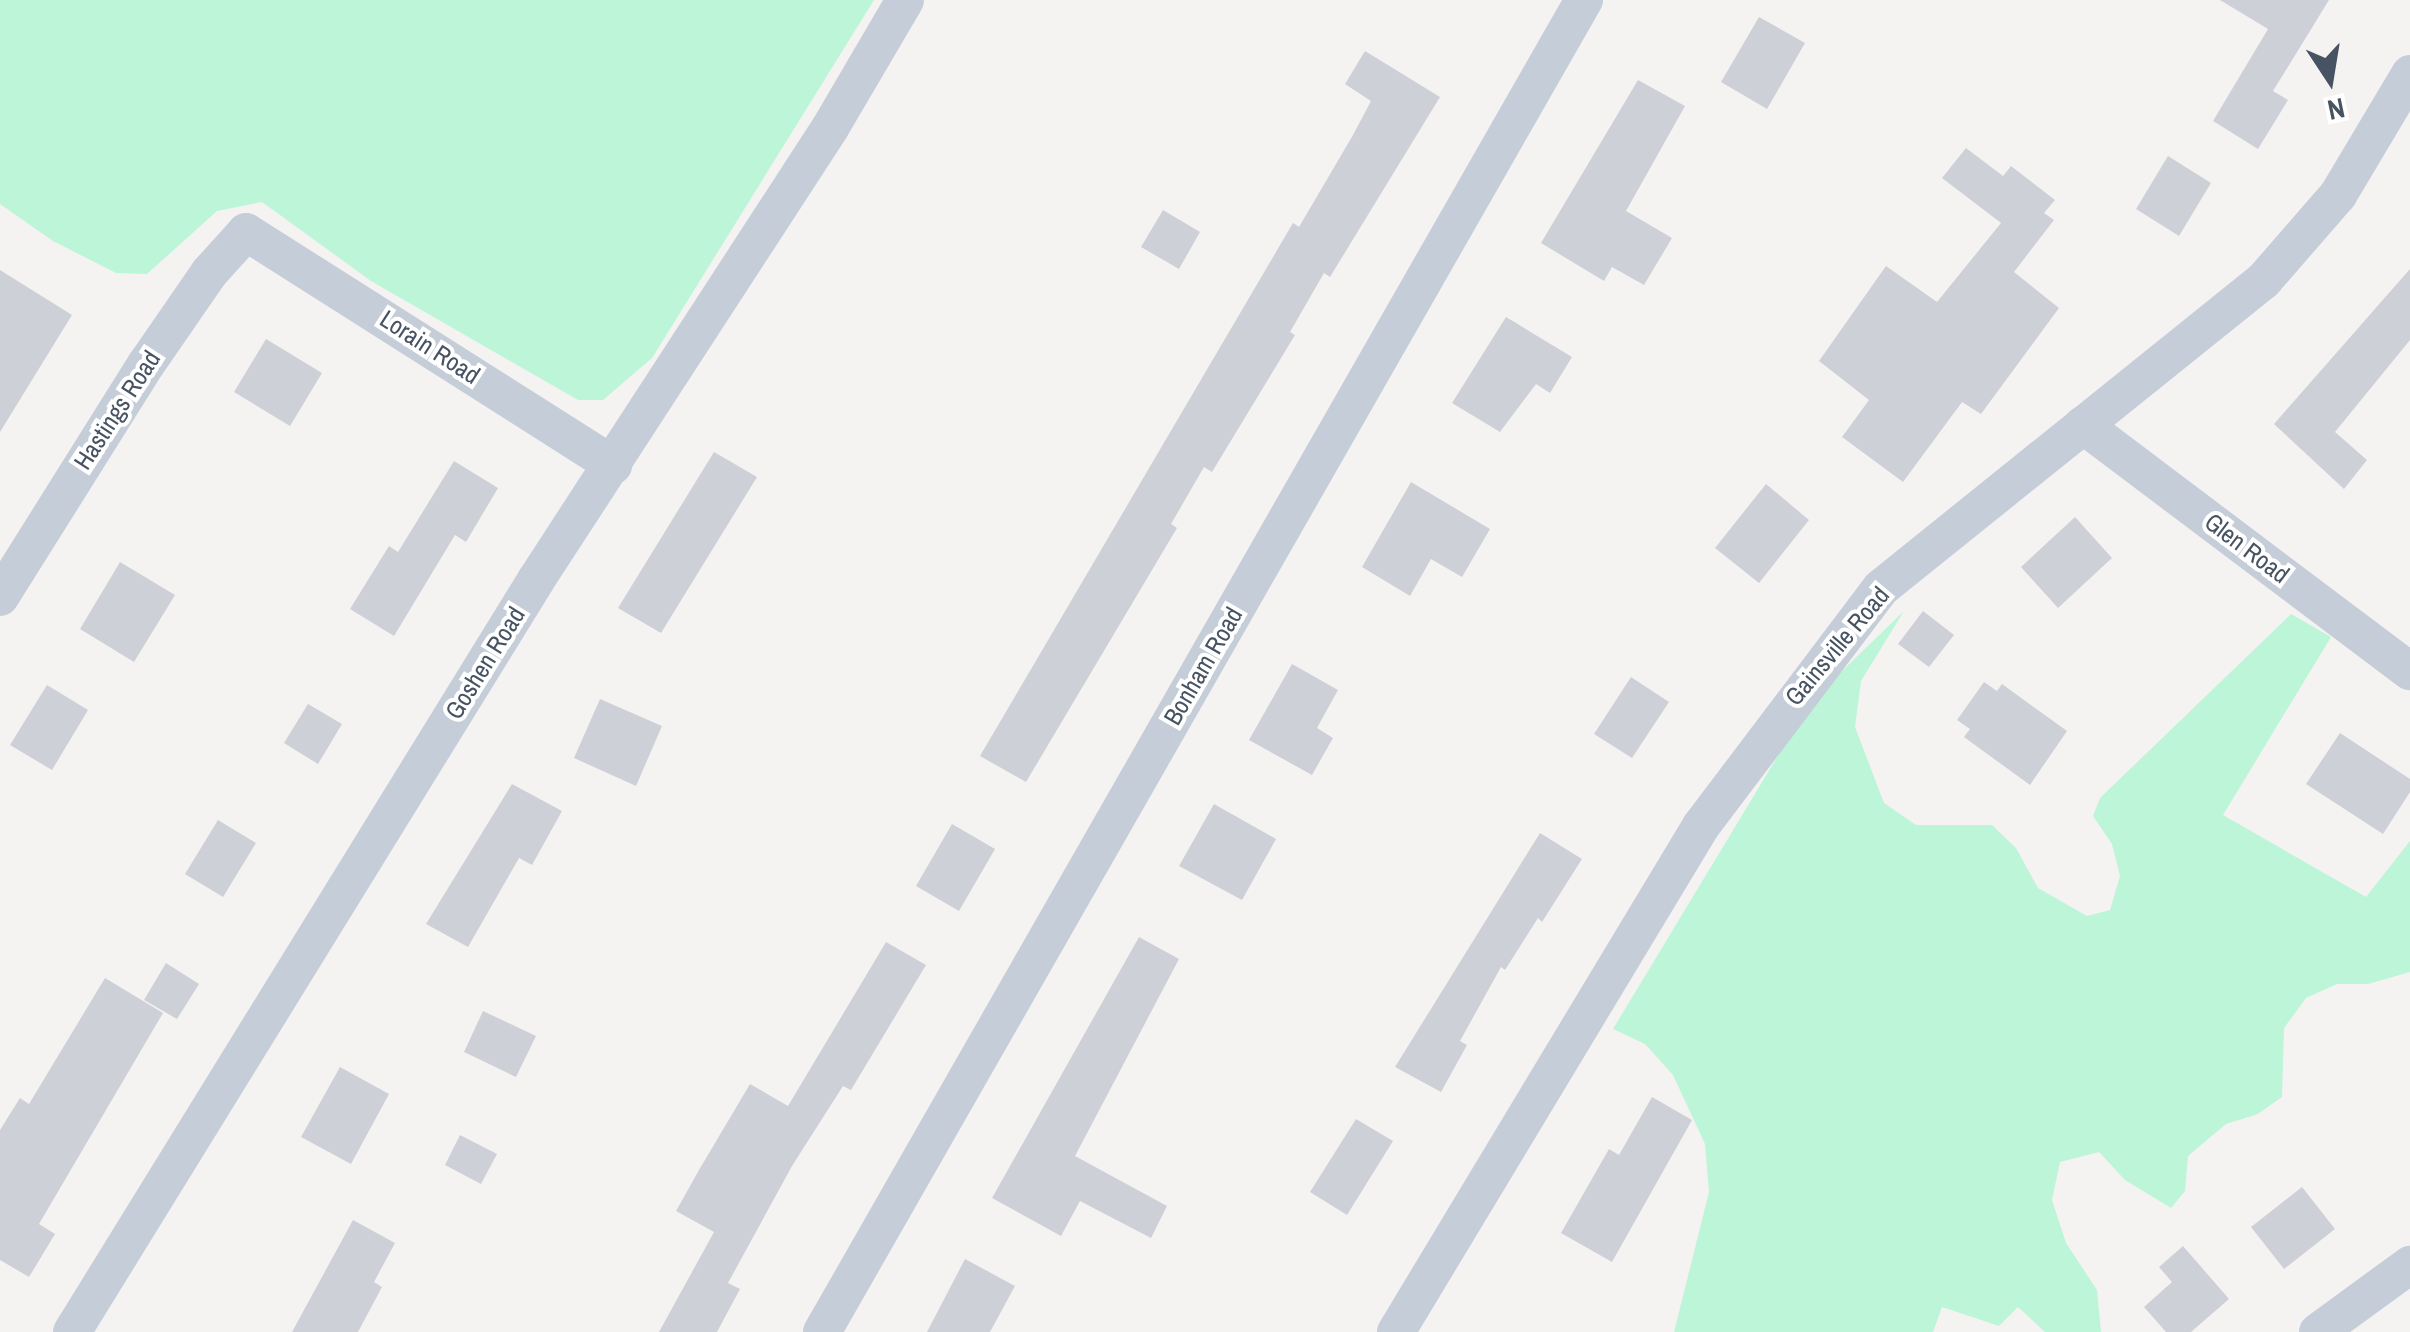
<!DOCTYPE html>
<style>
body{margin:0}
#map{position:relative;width:2410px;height:1332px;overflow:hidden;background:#f5f2f2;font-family:"Archivo Narrow",sans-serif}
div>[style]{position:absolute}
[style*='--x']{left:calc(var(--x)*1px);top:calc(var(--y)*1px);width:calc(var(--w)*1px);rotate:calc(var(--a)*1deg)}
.green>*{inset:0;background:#bdf5d9}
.building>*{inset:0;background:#ced0d8}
.minor>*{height:38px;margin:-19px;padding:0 19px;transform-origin:19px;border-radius:19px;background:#c5cdd8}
span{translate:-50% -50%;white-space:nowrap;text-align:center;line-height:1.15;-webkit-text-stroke:8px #fff;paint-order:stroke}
.street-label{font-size:25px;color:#475362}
.north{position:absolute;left:2280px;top:30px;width:100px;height:100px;-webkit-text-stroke:8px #fff;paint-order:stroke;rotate:168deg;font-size:28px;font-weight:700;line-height:40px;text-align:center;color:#475362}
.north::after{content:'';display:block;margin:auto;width:35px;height:45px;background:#475362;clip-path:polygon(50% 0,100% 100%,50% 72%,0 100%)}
</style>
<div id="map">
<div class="green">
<div style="clip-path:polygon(0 0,874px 0,652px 358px,603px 400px,578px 400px,371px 281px,262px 202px,217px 211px,147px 274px,116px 273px,53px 241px,0 204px)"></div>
<div style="clip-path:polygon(1904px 611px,1861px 681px,1855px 727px,1884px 803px,1916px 825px,1992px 825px,2016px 848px,2038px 888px,2087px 916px,2110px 910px,2120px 876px,2112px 844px,2093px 816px,2100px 798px,2291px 614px,2331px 637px,2223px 815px,2366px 897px,2410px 841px,2410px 972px,2368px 984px,2337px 984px,2306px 998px,2284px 1028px,2282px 1097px,2258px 1114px,2226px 1124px,2188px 1156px,2185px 1191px,2171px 1208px,2125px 1180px,2099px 1152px,2060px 1162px,2052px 1200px,2066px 1243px,2097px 1290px,2101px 1332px,2045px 1332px,2018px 1307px,1999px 1326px,1942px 1307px,1933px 1332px,1674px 1332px,1709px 1192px,1705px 1144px,1673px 1075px,1645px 1044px,1613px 1029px,1811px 701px)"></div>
</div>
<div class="building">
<div style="clip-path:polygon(2220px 0,2329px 0,2273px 91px,2288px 100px,2258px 149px,2213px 121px,2268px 29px)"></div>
<div style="clip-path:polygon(1759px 17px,1805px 43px,1767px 109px,1721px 82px)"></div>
<div style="clip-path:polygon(1365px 51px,1440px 97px,1330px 277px,1324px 273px,1290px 332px,1295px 335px,1212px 472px,1204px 467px,1171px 524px,1177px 528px,1026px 782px,980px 756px,1293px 223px,1299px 227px,1353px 135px,1371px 101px,1345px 84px)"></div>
<div style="clip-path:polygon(1638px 80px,1685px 106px,1626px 211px,1672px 238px,1644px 285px,1612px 267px,1604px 281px,1541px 243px)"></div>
<div style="clip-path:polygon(1966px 148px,2003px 176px,2011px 166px,2055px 200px,2044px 213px,2054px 220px,2014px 272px,2059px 308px,1981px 414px,1962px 402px,1903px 482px,1842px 437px,1869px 400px,1819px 361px,1886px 266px,1937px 302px,2001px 223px,1942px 178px)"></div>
<div style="clip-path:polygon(2168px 156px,2211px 183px,2179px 236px,2136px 209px)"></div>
<div style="clip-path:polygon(1163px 210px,1200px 232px,1179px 269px,1141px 247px)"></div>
<div style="clip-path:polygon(2410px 269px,2410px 340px,2335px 432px,2367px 460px,2344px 489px,2274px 424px)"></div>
<div style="clip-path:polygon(0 270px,72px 315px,0 432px)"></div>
<div style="clip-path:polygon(1506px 317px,1572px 357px,1550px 393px,1536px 384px,1500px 432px,1452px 403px)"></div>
<div style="clip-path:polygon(266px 339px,322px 373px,290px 426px,234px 392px)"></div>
<div style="clip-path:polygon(714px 452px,757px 477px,661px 633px,618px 608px)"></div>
<div style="clip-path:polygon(454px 461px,498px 488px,466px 542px,455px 535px,394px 636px,350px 609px,389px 546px,398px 552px)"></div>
<div style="clip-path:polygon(1411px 482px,1490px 529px,1462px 577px,1431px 559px,1410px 596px,1362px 567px)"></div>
<div style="clip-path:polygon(1766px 484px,1809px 520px,1759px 583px,1715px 548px)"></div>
<div style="clip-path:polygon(2075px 517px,2112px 558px,2058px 608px,2021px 567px)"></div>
<div style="clip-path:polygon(120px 562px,175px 595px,134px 662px,80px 629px)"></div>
<div style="clip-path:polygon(1923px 611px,1954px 635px,1929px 667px,1898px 644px)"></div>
<div style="clip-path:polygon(1292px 664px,1338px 690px,1317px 728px,1333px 738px,1312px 775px,1249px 740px)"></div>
<div style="clip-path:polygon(1631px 677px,1669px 702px,1632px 758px,1594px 734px)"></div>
<div style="clip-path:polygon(1984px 682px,1997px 691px,2002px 684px,2067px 731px,2030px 785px,1964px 737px,1970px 729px,1957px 720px)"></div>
<div style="clip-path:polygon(47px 685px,88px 710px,52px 770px,10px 745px)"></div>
<div style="clip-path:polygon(600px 699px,662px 726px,636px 786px,574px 758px)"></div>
<div style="clip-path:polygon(308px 704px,342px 724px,318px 764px,284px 743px)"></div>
<div style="clip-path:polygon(2340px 733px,2410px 779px,2410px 792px,2383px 834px,2306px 784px)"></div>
<div style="clip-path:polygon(512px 784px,562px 811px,532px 865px,519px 858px,468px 947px,426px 924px)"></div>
<div style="clip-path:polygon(1214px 804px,1276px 839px,1242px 900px,1179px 866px)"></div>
<div style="clip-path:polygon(218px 820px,256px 843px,223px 897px,185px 874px)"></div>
<div style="clip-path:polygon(952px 824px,995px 849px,959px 911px,916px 886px)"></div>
<div style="clip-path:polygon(1540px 833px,1582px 859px,1542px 922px,1538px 918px,1505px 970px,1501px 967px,1460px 1041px,1467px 1045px,1441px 1092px,1395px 1067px)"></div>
<div style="clip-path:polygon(1139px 937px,1179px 959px,1075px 1156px,1167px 1206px,1151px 1238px,1080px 1201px,1061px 1236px,992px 1198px)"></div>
<div style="clip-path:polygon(886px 942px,926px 965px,851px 1090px,843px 1086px,792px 1166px,728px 1283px,740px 1289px,717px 1332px,659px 1332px,714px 1232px,676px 1211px,699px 1170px,750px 1084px,788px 1106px)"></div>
<div style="clip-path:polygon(166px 963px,199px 984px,177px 1019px,144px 1000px)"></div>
<div style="clip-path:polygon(105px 978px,163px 1013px,39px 1224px,55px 1234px,29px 1277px,0 1260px,0 1130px,20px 1098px,29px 1104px)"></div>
<div style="clip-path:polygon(483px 1011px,536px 1036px,516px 1077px,464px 1052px)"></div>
<div style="clip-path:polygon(340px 1067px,389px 1094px,351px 1164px,301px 1137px)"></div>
<div style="clip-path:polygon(1652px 1097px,1692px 1120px,1612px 1262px,1561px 1233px,1609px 1149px,1619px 1155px)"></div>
<div style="clip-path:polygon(1356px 1119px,1393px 1141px,1347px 1215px,1310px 1192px)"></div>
<div style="clip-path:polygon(460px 1135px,497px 1154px,481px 1184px,445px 1165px)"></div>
<div style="clip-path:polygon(2302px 1187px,2335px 1229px,2284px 1269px,2251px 1227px)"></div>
<div style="clip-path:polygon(353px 1220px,395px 1243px,374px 1282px,382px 1287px,358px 1332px,292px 1332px)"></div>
<div style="clip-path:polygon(2183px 1246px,2229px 1299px,2191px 1332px,2166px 1332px,2144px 1307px,2172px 1282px,2159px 1267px)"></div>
<div style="clip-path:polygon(965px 1259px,1015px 1286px,990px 1332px,927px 1332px)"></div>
</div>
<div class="minor">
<div style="--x:2083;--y:425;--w:409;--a:37"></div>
<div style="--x:0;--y:597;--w:276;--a:-57.9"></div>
<div style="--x:147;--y:363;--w:109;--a:-55.4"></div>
<div style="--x:209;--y:273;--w:55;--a:-47.9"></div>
<div style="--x:246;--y:232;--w:435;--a:32.4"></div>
<div style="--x:72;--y:1332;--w:884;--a:-58.32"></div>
<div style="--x:536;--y:580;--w:539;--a:-56.96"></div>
<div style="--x:830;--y:128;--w:148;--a:-59.6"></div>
<div style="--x:822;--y:1332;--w:1535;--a:-60.23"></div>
<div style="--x:1396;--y:1332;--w:591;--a:-58.92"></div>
<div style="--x:1701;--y:826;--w:298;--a:-52.9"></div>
<div style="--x:1881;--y:588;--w:491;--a:-38.8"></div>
<div style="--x:2264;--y:280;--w:113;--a:-49"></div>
<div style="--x:2338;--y:195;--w:141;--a:-59.2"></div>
<div style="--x:2318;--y:1332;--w:114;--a:-36.1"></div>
</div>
<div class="street-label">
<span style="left:430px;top:347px;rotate:33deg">Lorain Road</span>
<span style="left:117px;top:410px;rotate:-57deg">Hastings Road</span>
<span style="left:2247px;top:548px;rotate:37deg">Glen Road</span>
<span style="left:1837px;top:646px;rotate:-50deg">Gainsville Road</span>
<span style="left:485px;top:663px;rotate:-58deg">Goshen Road</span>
<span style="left:1203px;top:666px;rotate:-60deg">Bonham Road</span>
</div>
<div class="north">N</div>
</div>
